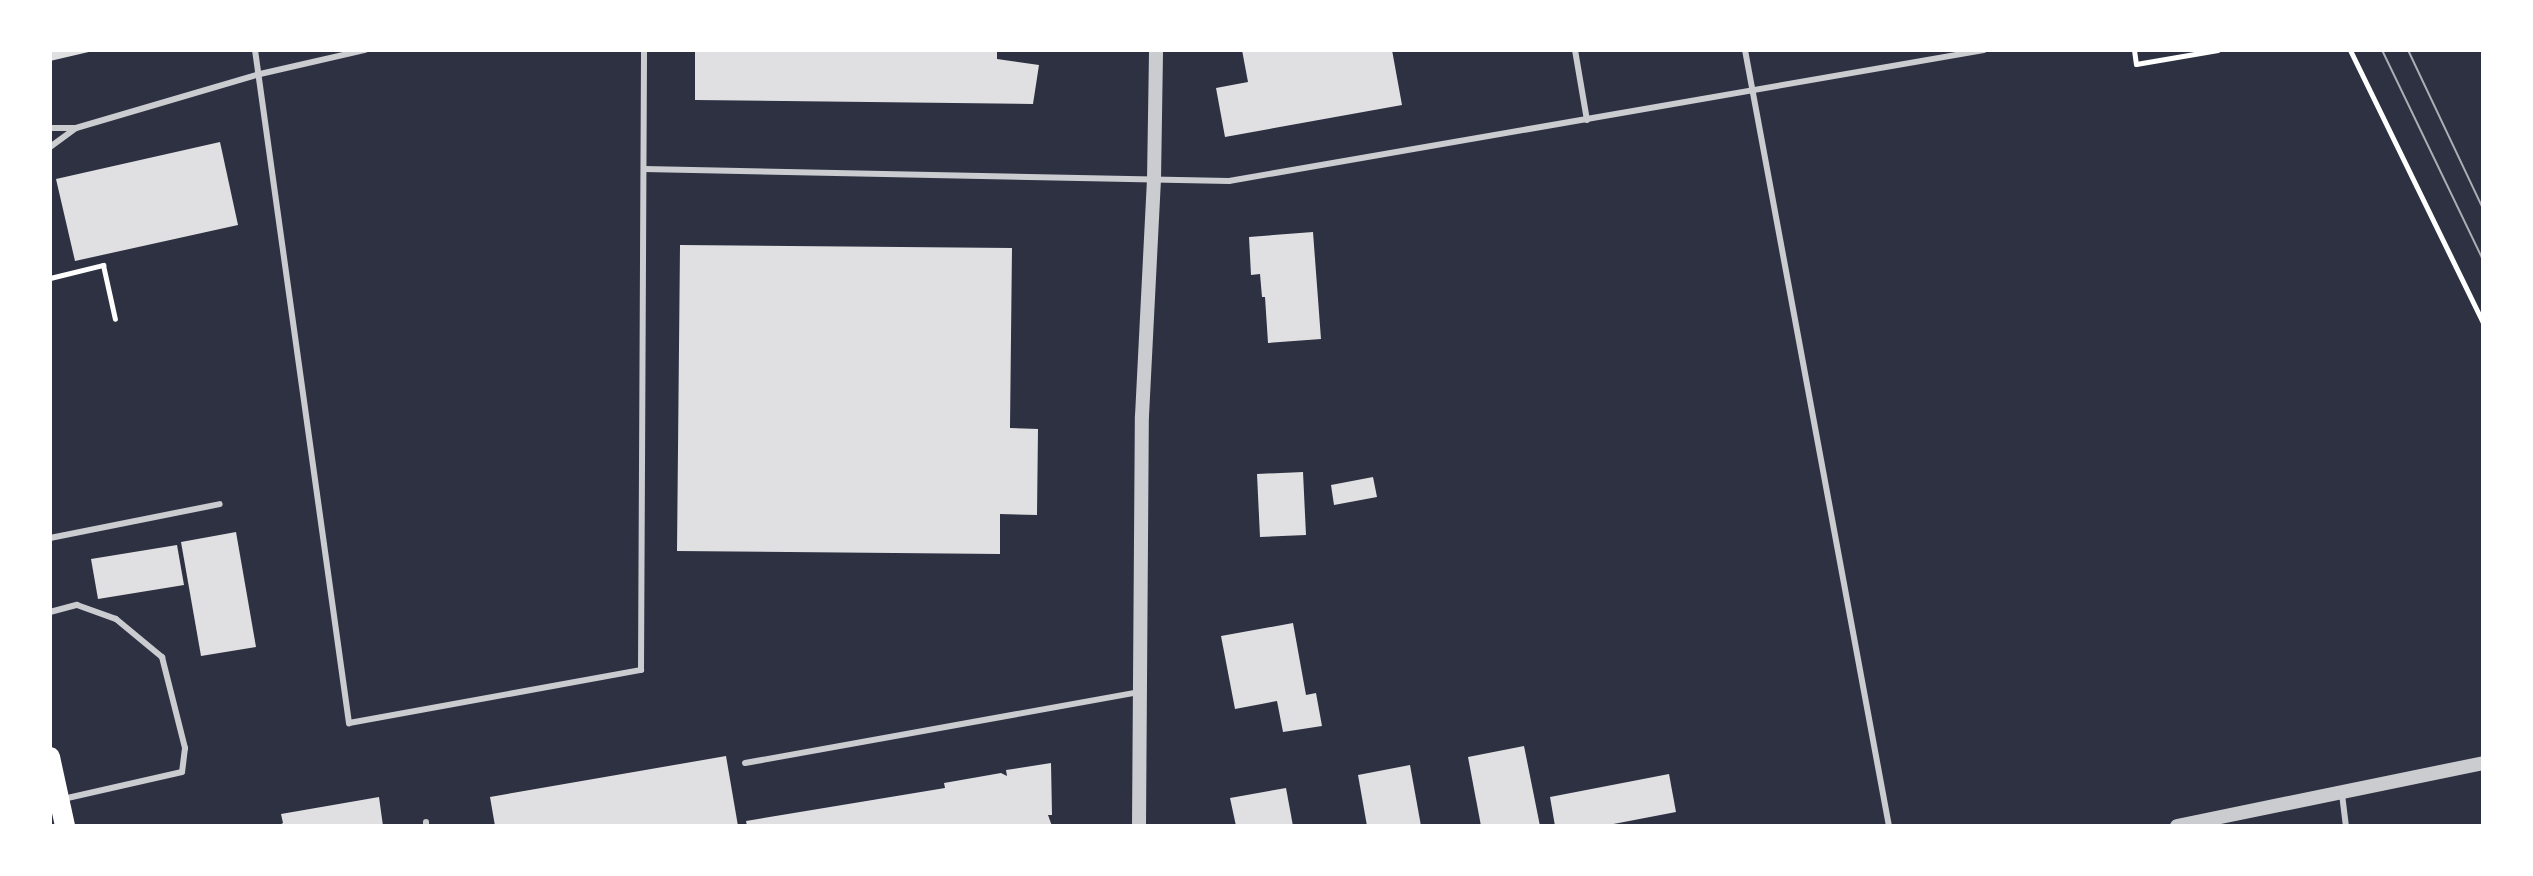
<!DOCTYPE html>
<style>
body{margin:0}
#map{position:relative;width:2533px;height:876px;overflow:hidden;background:#2d3142;font-family:"Roboto Serif",serif}
div>[style]{position:absolute}
[style*='--x']{left:calc(var(--x)*1px);top:calc(var(--y)*1px);width:calc(var(--w)*1px);rotate:calc(var(--a)*1deg)}
.building>*{inset:0;background:#e0e0e3}
.path>*{height:5px;margin:-2.5px;padding:0 2.5px;transform-origin:2.5px;border-radius:2.5px;background:#fff}
.service>*{height:6px;margin:-3px;padding:0 3px;transform-origin:3px;border-radius:3px;background:#caccd0}
.tertiary>*{height:14px;margin:-7px;padding:0 7px;transform-origin:7px;border-radius:7px;background:#caccd0}
.primary>*{height:20px;margin:-10px;padding:0 10px;transform-origin:10px;border-radius:10px;background:#fff}
.tram>*{height:2px;margin:-1px;padding:0 1px;transform-origin:1px;border-radius:1px;background:#abadb3}
span{translate:-50% -50%;white-space:nowrap;text-align:center;line-height:1.15;-webkit-text-stroke:8px #fff;paint-order:stroke}
.frame{position:absolute;inset:0;border:52px solid #fff;pointer-events:none}
</style>
<div id="map">
<div class="building">
<div style="clip-path:polygon(50px 50px,93px 50px,93px 51px,50px 61px)"></div>
<div style="clip-path:polygon(695px 50px,997px 50px,997px 59px,1039px 65px,1033px 104px,695px 100px)"></div>
<div style="clip-path:polygon(1242px 50px,1392px 50px,1402px 105px,1225px 137px,1216px 88px,1248px 82px)"></div>
<div style="clip-path:polygon(220px 142px,238px 225px,75px 261px,56px 179px)"></div>
<div style="clip-path:polygon(1313px 232px,1321px 339px,1268px 343px,1265px 297px,1262px 297px,1260px 274px,1251px 275px,1249px 237px)"></div>
<div style="clip-path:polygon(680px 245px,1012px 248px,1010px 428px,1038px 429px,1037px 515px,1000px 514px,1000px 554px,677px 551px)"></div>
<div style="clip-path:polygon(1303px 472px,1306px 535px,1260px 537px,1257px 474px)"></div>
<div style="clip-path:polygon(1373px 477px,1377px 497px,1334px 505px,1331px 485px)"></div>
<div style="clip-path:polygon(236px 532px,256px 647px,201px 656px,181px 542px)"></div>
<div style="clip-path:polygon(177px 545px,184px 585px,98px 599px,91px 559px)"></div>
<div style="clip-path:polygon(1293px 623px,1306px 695px,1316px 693px,1322px 726px,1283px 732px,1277px 701px,1235px 709px,1221px 636px)"></div>
<div style="clip-path:polygon(1524px 746px,1540px 826px,1481px 826px,1468px 757px)"></div>
<div style="clip-path:polygon(726px 756px,738px 826px,495px 826px,490px 797px)"></div>
<div style="clip-path:polygon(1051px 763px,1052px 815px,1048px 815px,1052px 826px,747px 826px,746px 821px,945px 788px,944px 783px,1001px 773px,1007px 776px,1006px 770px)"></div>
<div style="clip-path:polygon(1410px 765px,1421px 826px,1367px 826px,1358px 775px)"></div>
<div style="clip-path:polygon(1669px 774px,1676px 812px,1603px 826px,1555px 826px,1550px 797px)"></div>
<div style="clip-path:polygon(1286px 788px,1293px 826px,1236px 826px,1230px 798px)"></div>
<div style="clip-path:polygon(379px 797px,383px 826px,278px 826px,283px 823px,281px 814px)"></div>
</div>
<div class="path">
<div style="--x:2134;--y:50;--w:14;--a:82"></div>
<div style="--x:2136;--y:64;--w:83;--a:-9.7"></div>
<div style="--x:2350;--y:50;--w:304;--a:64"></div>
<div style="--x:50;--y:278;--w:55;--a:-13.8"></div>
<div style="--x:103;--y:265;--w:55;--a:77.5"></div>
</div>
<div class="service">
<div style="--x:255;--y:50;--w:680;--a:82.05"></div>
<div style="--x:349;--y:723;--w:297;--a:-10.3"></div>
<div style="--x:641;--y:670;--w:620;--a:-89.72"></div>
<div style="--x:1575;--y:50;--w:71;--a:80.3"></div>
<div style="--x:1745;--y:50;--w:789;--a:79.49"></div>
<div style="--x:50;--y:128;--w:26;--a:0"></div>
<div style="--x:76;--y:128;--w:192;--a:-16.4"></div>
<div style="--x:260;--y:74;--w:108;--a:-12.9"></div>
<div style="--x:50;--y:147;--w:32;--a:-36"></div>
<div style="--x:644;--y:169;--w:585;--a:1.18"></div>
<div style="--x:1229;--y:181;--w:766;--a:-9.84"></div>
<div style="--x:50;--y:538;--w:173;--a:-11.3"></div>
<div style="--x:50;--y:612;--w:28;--a:-15"></div>
<div style="--x:77;--y:605;--w:41;--a:19.7"></div>
<div style="--x:116;--y:619;--w:60;--a:39.6"></div>
<div style="--x:162;--y:657;--w:94;--a:75.8"></div>
<div style="--x:185;--y:748;--w:24;--a:97"></div>
<div style="--x:182;--y:772;--w:122;--a:167.2"></div>
<div style="--x:745;--y:763;--w:400;--a:-10.2"></div>
<div style="--x:2342;--y:794;--w:32;--a:83"></div>
<div style="--x:426;--y:822;--w:4;--a:90"></div>
</div>
<div class="tertiary">
<div style="--x:1139;--y:826;--w:410;--a:-89.6"></div>
<div style="--x:1142;--y:416;--w:236;--a:-87.1"></div>
<div style="--x:1154;--y:180;--w:130;--a:-89.1"></div>
<div style="--x:2177;--y:826;--w:312;--a:-11.6"></div>
</div>
<div class="primary">
<div style="--x:50;--y:757;--w:71;--a:77.7"></div>
</div>
<div class="tram">
<div style="--x:2382;--y:50;--w:233;--a:64.3"></div>
<div style="--x:2408;--y:50;--w:176;--a:64.7"></div>
</div>
<div class="frame"></div>
</div>
